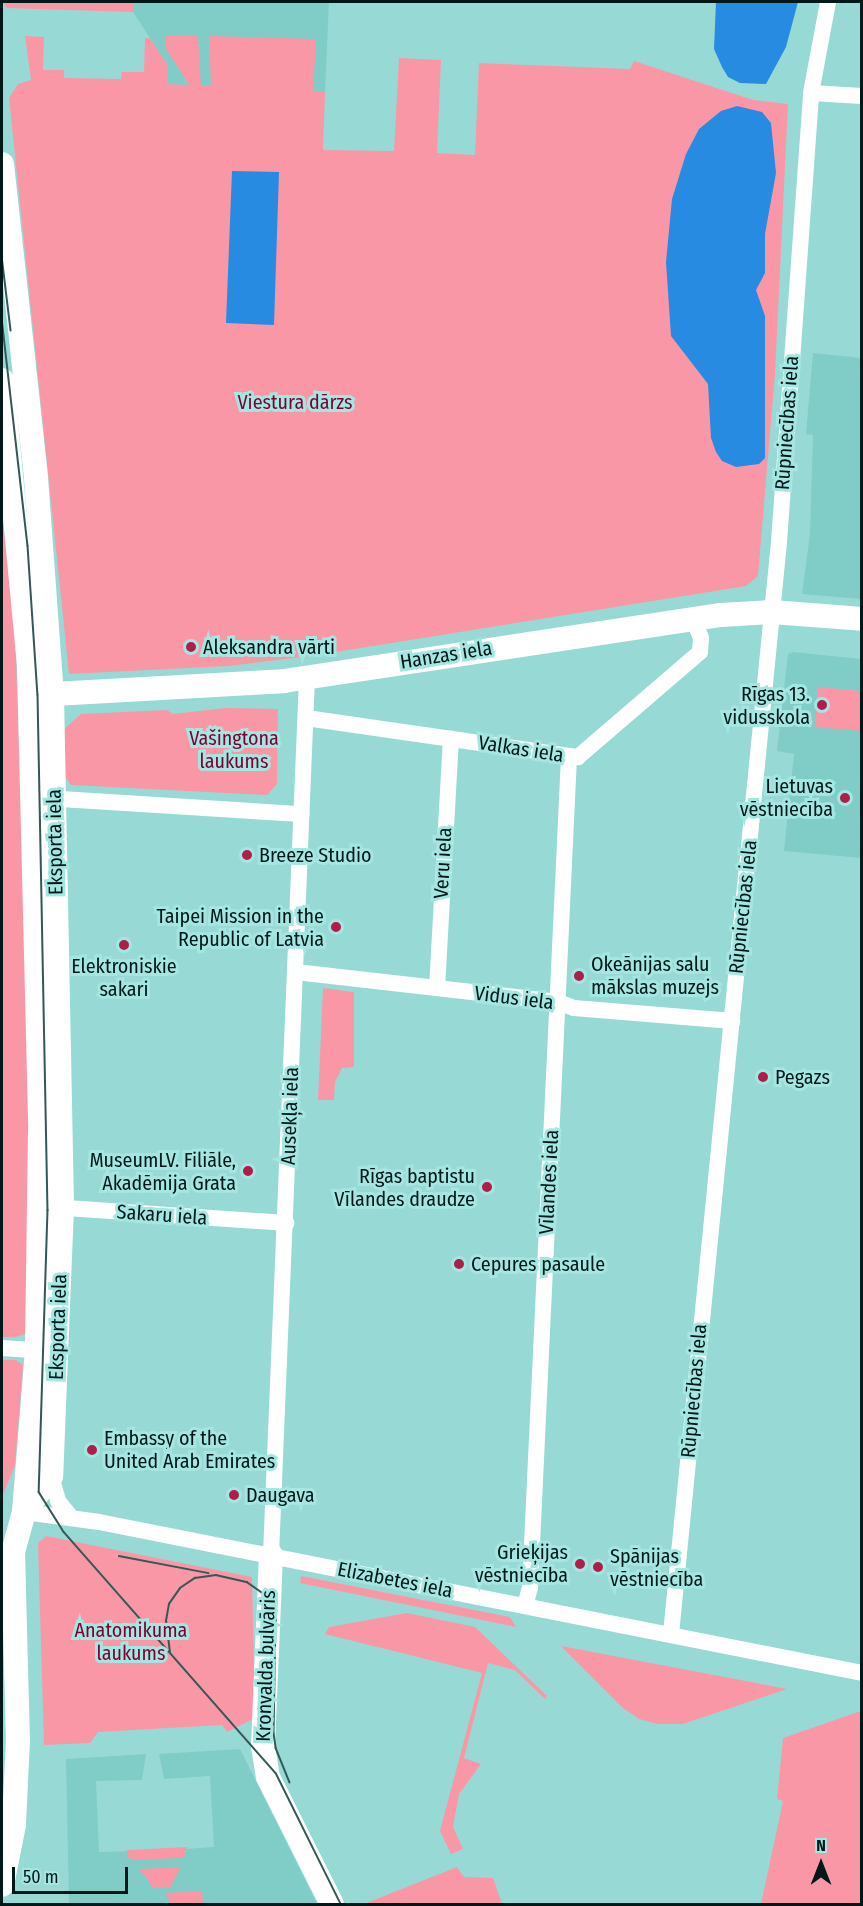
<!DOCTYPE html>
<meta charset="utf-8">
<style>
body{margin:0}
#map{position:relative;width:863px;height:1906px;overflow:hidden;background:#97dad5;font-family:"Fira Sans Condensed",sans-serif}
div>[style]{position:absolute}
[style*='--x']{left:calc(var(--x)*1px);top:calc(var(--y)*1px);width:calc(var(--w)*1px);rotate:calc(var(--a)*1deg)}
.built>*{inset:0;background:#80ccc7}
.green>*{inset:0;background:#fa97a7}
.water>*{inset:0;background:#278be2}
.street>*{height:16px;margin:-8px;padding:0 8px;transform-origin:8px;border-radius:8px;background:#fff}
.secondary>*{height:24px;margin:-12px;padding:0 12px;transform-origin:12px;border-radius:12px;background:#fff}
.tram>*{height:1.5px;margin:-0.75px;padding:0 0.75px;transform-origin:0.75px;border-radius:0.75px;background:#335957}
.dots>*{width:16px;height:16px;translate:-50% -50%;box-sizing:border-box;border:3px solid #a4e7e2;border-radius:50%}
span{translate:-50% -50%;white-space:nowrap;text-align:center;line-height:1.15;-webkit-text-stroke:6px #a4e7e2;paint-order:stroke}
.park-label{font-size:20px;color:#7d002f}
.street-label{font-size:20px;color:#001817}
.poi-label{font-size:20px;color:#001817}
.left{translate:0 -50%;text-align:left}
.right{translate:-100% -50%;text-align:right}
.frame{position:absolute;inset:0;border:3px solid #001817;pointer-events:none}
.north{position:absolute;left:791px;top:1834px;width:60px;height:60px;-webkit-text-stroke:4px #a4e7e2;paint-order:stroke;rotate:0deg;font-size:16px;font-weight:700;line-height:24px;text-align:center;color:#001817}
.north::after{content:'';display:block;margin:auto;width:21px;height:27px;background:#001817;clip-path:polygon(50% 0,100% 100%,50% 72%,0 100%)}
.scale{position:absolute;left:12px;top:1867px;width:116px;height:27px;box-sizing:border-box;border:3px solid #001817;border-top:0;padding-left:8px;font-size:18px;line-height:21px;white-space:nowrap;color:#001817;-webkit-text-stroke:4px #a4e7e2;paint-order:stroke}
</style>
<div id="map">
<div class="built">
<div style="clip-path:polygon(133px 2px,329px 2px,325px 92px,167px 84px,167px 64px,133px 12px)"></div>
<div style="clip-path:polygon(813px 353px,861px 358px,861px 599px,802px 594px,810px 534px,813px 435px,806px 434px)"></div>
<div style="clip-path:polygon(793px 652px,861px 659px,861px 858px,784px 851px,794px 754px,777px 751px,788px 654px)"></div>
<div style="clip-path:polygon(240px 1749px,317px 1904px,69px 1904px,66px 1759px,146px 1754px,142px 1780px,96px 1781px,99px 1852px,171px 1850px,214px 1847px,210px 1776px,164px 1779px,159px 1754px)"></div>
</div>
<div class="green">
<div style="clip-path:polygon(2px 2px,133px 2px,133px 12px,7px 8px)"></div>
<div style="clip-path:polygon(166px 35px,198px 36px,201px 86px,211px 86px,209px 36px,316px 39px,313px 91px,325px 92px,323px 150px,394px 151px,399px 58px,441px 60px,437px 153px,475px 155px,479px 63px,630px 69px,634px 61px,753px 100px,788px 104px,775px 374px,758px 576px,746px 586px,311px 656px,228px 666px,69px 674px,9px 98px,18px 84px,31px 80px,25px 36px,44px 37px,43px 70px,64px 70px,64px 78px,121px 79px,122px 72px,144px 72px,145px 38px,150px 38px,167px 64px,167px 84px,189px 85px,165px 47px)"></div>
<div style="clip-path:polygon(2px 455px,15px 634px,33px 1121px,25px 1334px,16px 1337px,2px 1337px)"></div>
<div style="clip-path:polygon(818px 687px,861px 691px,861px 731px,815px 727px)"></div>
<div style="clip-path:polygon(225px 708px,278px 709px,277px 784px,267px 795px,71px 785px,63px 774px,63px 730px,81px 714px,167px 710px,173px 714px)"></div>
<div style="clip-path:polygon(323px 988px,354px 992px,354px 1067px,342px 1068px,335px 1082px,334px 1100px,318px 1100px)"></div>
<div style="clip-path:polygon(2px 1360px,16px 1360px,23px 1365px,15px 1465px,2px 1497px)"></div>
<div style="clip-path:polygon(46px 1536px,252px 1577px,255px 1718px,227px 1732px,222px 1725px,98px 1732px,90px 1743px,44px 1745px,38px 1543px)"></div>
<div style="clip-path:polygon(301px 1576px,510px 1617px,516px 1627px,300px 1583px)"></div>
<div style="clip-path:polygon(407px 1613px,475px 1627px,547px 1696px,545px 1699px,515px 1670px,488px 1663px,464px 1758px,481px 1764px,459px 1794px,453px 1827px,463px 1849px,451px 1854px,440px 1831px,482px 1673px,325px 1634px,329px 1627px)"></div>
<div style="clip-path:polygon(561px 1646px,787px 1689px,683px 1724px,658px 1724px,639px 1719px,623px 1708px)"></div>
<div style="clip-path:polygon(861px 1711px,861px 1904px,761px 1904px,783px 1801px,777px 1799px,783px 1738px)"></div>
<div style="clip-path:polygon(187px 1847px,184px 1858px,132px 1860px,127px 1857px,127px 1850px)"></div>
<div style="clip-path:polygon(181px 1867px,170px 1888px,152px 1888px,148px 1879px,137px 1869px)"></div>
<div style="clip-path:polygon(457px 1867px,464px 1877px,493px 1878px,502px 1904px,364px 1904px)"></div>
<div style="clip-path:polygon(202px 1891px,203px 1904px,171px 1904px,165px 1893px)"></div>
</div>
<div class="water">
<div style="clip-path:polygon(716px 2px,798px 2px,786px 47px,766px 84px,740px 83px,728px 77px,722px 67px,714px 49px)"></div>
<div style="clip-path:polygon(737px 106px,762px 112px,771px 123px,776px 173px,765px 234px,765px 273px,756px 290px,765px 316px,765px 458px,759px 464px,736px 467px,722px 461px,716px 452px,711px 438px,708px 384px,671px 336px,666px 262px,672px 199px,686px 154px,699px 129px,721px 111px)"></div>
<div style="clip-path:polygon(232px 171px,279px 172px,274px 325px,226px 323px)"></div>
</div>
<div class="street">
<div style="--x:811;--y:93;--w:51;--a:3.4"></div>
<div style="--x:306;--y:718;--w:275;--a:8.2"></div>
<div style="--x:578;--y:757;--w:161;--a:-40.7"></div>
<div style="--x:700;--y:652;--w:14;--a:-86"></div>
<div style="--x:701;--y:638;--w:22;--a:-112"></div>
<div style="--x:45;--y:798;--w:257;--a:3.6"></div>
<div style="--x:296;--y:972;--w:264;--a:6.5"></div>
<div style="--x:558;--y:1002;--w:17;--a:21"></div>
<div style="--x:574;--y:1008;--w:159;--a:4.7"></div>
<div style="--x:437;--y:988;--w:250;--a:-86.8"></div>
<div style="--x:52;--y:1207;--w:235;--a:3.9"></div>
<div style="--x:2;--y:1348;--w:43;--a:4"></div>
<div style="--x:51;--y:1476;--w:26;--a:74"></div>
<div style="--x:58;--y:1501;--w:19;--a:51"></div>
<div style="--x:24;--y:1512;--w:76;--a:7.6"></div>
<div style="--x:99;--y:1522;--w:778;--a:11.19"></div>
<div style="--x:271;--y:1555;--w:879;--a:-87.65"></div>
<div style="--x:525;--y:1606;--w:20;--a:-75"></div>
<div style="--x:530;--y:1587;--w:831;--a:-87.31"></div>
<div style="--x:671;--y:1634;--w:1097;--a:-84.35"></div>
<div style="--x:779;--y:542;--w:450;--a:-85.9"></div>
<div style="--x:811;--y:93;--w:93;--a:-79.4"></div>
</div>
<div class="secondary">
<div style="--x:2;--y:164;--w:316;--a:83.8"></div>
<div style="--x:36;--y:478;--w:218;--a:85.8"></div>
<div style="--x:52;--y:695;--w:512;--a:88.88"></div>
<div style="--x:62;--y:1207;--w:269;--a:92.3"></div>
<div style="--x:51;--y:1476;--w:45;--a:126.9"></div>
<div style="--x:24;--y:1512;--w:41;--a:105.4"></div>
<div style="--x:13;--y:1552;--w:187;--a:88.5"></div>
<div style="--x:18;--y:1739;--w:86;--a:92.7"></div>
<div style="--x:14;--y:1825;--w:61;--a:101.3"></div>
<div style="--x:2;--y:380;--w:288;--a:84.6"></div>
<div style="--x:29;--y:667;--w:465;--a:88.6"></div>
<div style="--x:40;--y:1132;--w:218;--a:90.8"></div>
<div style="--x:37;--y:1350;--w:163;--a:94.6"></div>
<div style="--x:36;--y:695;--w:248;--a:-3.2"></div>
<div style="--x:284;--y:681;--w:442;--a:-8.6"></div>
<div style="--x:721;--y:615;--w:51;--a:-3.4"></div>
<div style="--x:772;--y:612;--w:90;--a:4.4"></div>
<div style="--x:271;--y:1555;--w:191;--a:92.4"></div>
<div style="--x:263;--y:1746;--w:31;--a:81"></div>
<div style="--x:268;--y:1777;--w:142;--a:63.3"></div>
</div>
<div class="tram">
<div style="--x:2;--y:256;--w:75;--a:83.1"></div>
<div style="--x:2;--y:318;--w:229;--a:83.5"></div>
<div style="--x:28;--y:546;--w:149;--a:86.2"></div>
<div style="--x:38;--y:695;--w:515;--a:88.89"></div>
<div style="--x:48;--y:1210;--w:282;--a:91.8"></div>
<div style="--x:39;--y:1492;--w:47;--a:58"></div>
<div style="--x:64;--y:1532;--w:321;--a:48.7"></div>
<div style="--x:276;--y:1773;--w:146;--a:63.6"></div>
<div style="--x:119;--y:1556;--w:91;--a:10.8"></div>
<div style="--x:170;--y:1653;--w:32;--a:-97"></div>
<div style="--x:166;--y:1621;--w:17;--a:-80"></div>
<div style="--x:169;--y:1604;--w:19;--a:-55"></div>
<div style="--x:180;--y:1588;--w:18;--a:-34"></div>
<div style="--x:195;--y:1578;--w:21;--a:-8"></div>
<div style="--x:216;--y:1575;--w:32;--a:13"></div>
<div style="--x:247;--y:1582;--w:19;--a:35"></div>
<div style="--x:263;--y:1593;--w:30;--a:64"></div>
<div style="--x:276;--y:1620;--w:113;--a:91"></div>
<div style="--x:274;--y:1733;--w:15;--a:82"></div>
<div style="--x:276;--y:1748;--w:37;--a:68"></div>
</div>
<div class="dots">
<div style="left:191px;top:647px;background:#af1d4a"></div>
<div style="left:822px;top:705px;background:#af1d4a"></div>
<div style="left:845px;top:798px;background:#af1d4a"></div>
<div style="left:247px;top:855px;background:#af1d4a"></div>
<div style="left:336px;top:927px;background:#af1d4a"></div>
<div style="left:124px;top:945px;background:#af1d4a"></div>
<div style="left:579px;top:976px;background:#af1d4a"></div>
<div style="left:763px;top:1077px;background:#af1d4a"></div>
<div style="left:248px;top:1171px;background:#af1d4a"></div>
<div style="left:487px;top:1187px;background:#af1d4a"></div>
<div style="left:459px;top:1264px;background:#af1d4a"></div>
<div style="left:92px;top:1450px;background:#af1d4a"></div>
<div style="left:234px;top:1495px;background:#af1d4a"></div>
<div style="left:580px;top:1564px;background:#af1d4a"></div>
<div style="left:598px;top:1567px;background:#af1d4a"></div>
</div>
<div class="park-label">
<span style="left:295px;top:402px">Viestura dārzs</span>
<span style="left:234px;top:750px">Vašingtona<br>laukums</span>
<span style="left:131px;top:1642px">Anatomikuma<br>laukums</span>
</div>
<div class="street-label">
<span style="left:787px;top:423px;rotate:-86deg">Rūpniecības iela</span>
<span style="left:446px;top:655px;rotate:-9deg">Hanzas iela</span>
<span style="left:521px;top:749px;rotate:9deg">Valkas iela</span>
<span style="left:55px;top:842px;rotate:-91deg">Eksporta iela</span>
<span style="left:443px;top:863px;rotate:-87deg">Veru iela</span>
<span style="left:743px;top:907px;rotate:-84deg">Rūpniecības iela</span>
<span style="left:514px;top:998px;rotate:7deg">Vidus iela</span>
<span style="left:290px;top:1116px;rotate:-88deg">Ausekļa iela</span>
<span style="left:549px;top:1182px;rotate:-87deg">Vīlandes iela</span>
<span style="left:162px;top:1215px;rotate:4deg">Sakaru iela</span>
<span style="left:58px;top:1327px;rotate:-88deg">Eksporta iela</span>
<span style="left:694px;top:1391px;rotate:-85deg">Rūpniecības iela</span>
<span style="left:395px;top:1580px;rotate:11deg">Elizabetes iela</span>
<span style="left:266px;top:1666px;rotate:-88deg">Kronvalda bulvāris</span>
</div>
<div class="poi-label">
<span class="left" style="left:203px;top:647px">Aleksandra vārti</span>
<span class="right" style="left:810px;top:706px">Rīgas 13.<br>vidusskola</span>
<span class="right" style="left:833px;top:798px">Lietuvas<br>vēstniecība</span>
<span class="left" style="left:259px;top:855px">Breeze Studio</span>
<span class="right" style="left:324px;top:928px">Taipei Mission in the<br>Republic of Latvia</span>
<span class="left" style="left:591px;top:976px">Okeānijas salu<br>mākslas muzejs</span>
<span style="left:124px;top:978px">Elektroniskie<br>sakari</span>
<span class="left" style="left:775px;top:1077px">Pegazs</span>
<span class="right" style="left:236px;top:1172px">MuseumLV. Filiāle,<br>Akadēmija Grata</span>
<span class="right" style="left:475px;top:1188px">Rīgas baptistu<br>Vīlandes draudze</span>
<span class="left" style="left:471px;top:1264px">Cepures pasaule</span>
<span class="left" style="left:104px;top:1450px">Embassy of the<br>United Arab Emirates</span>
<span class="left" style="left:246px;top:1495px">Daugava</span>
<span class="right" style="left:568px;top:1564px">Grieķijas<br>vēstniecība</span>
<span class="left" style="left:610px;top:1568px">Spānijas<br>vēstniecība</span>
</div>
<div class="frame"></div>
<div class="north">N</div>
<div class="scale">50 m</div>
</div>
